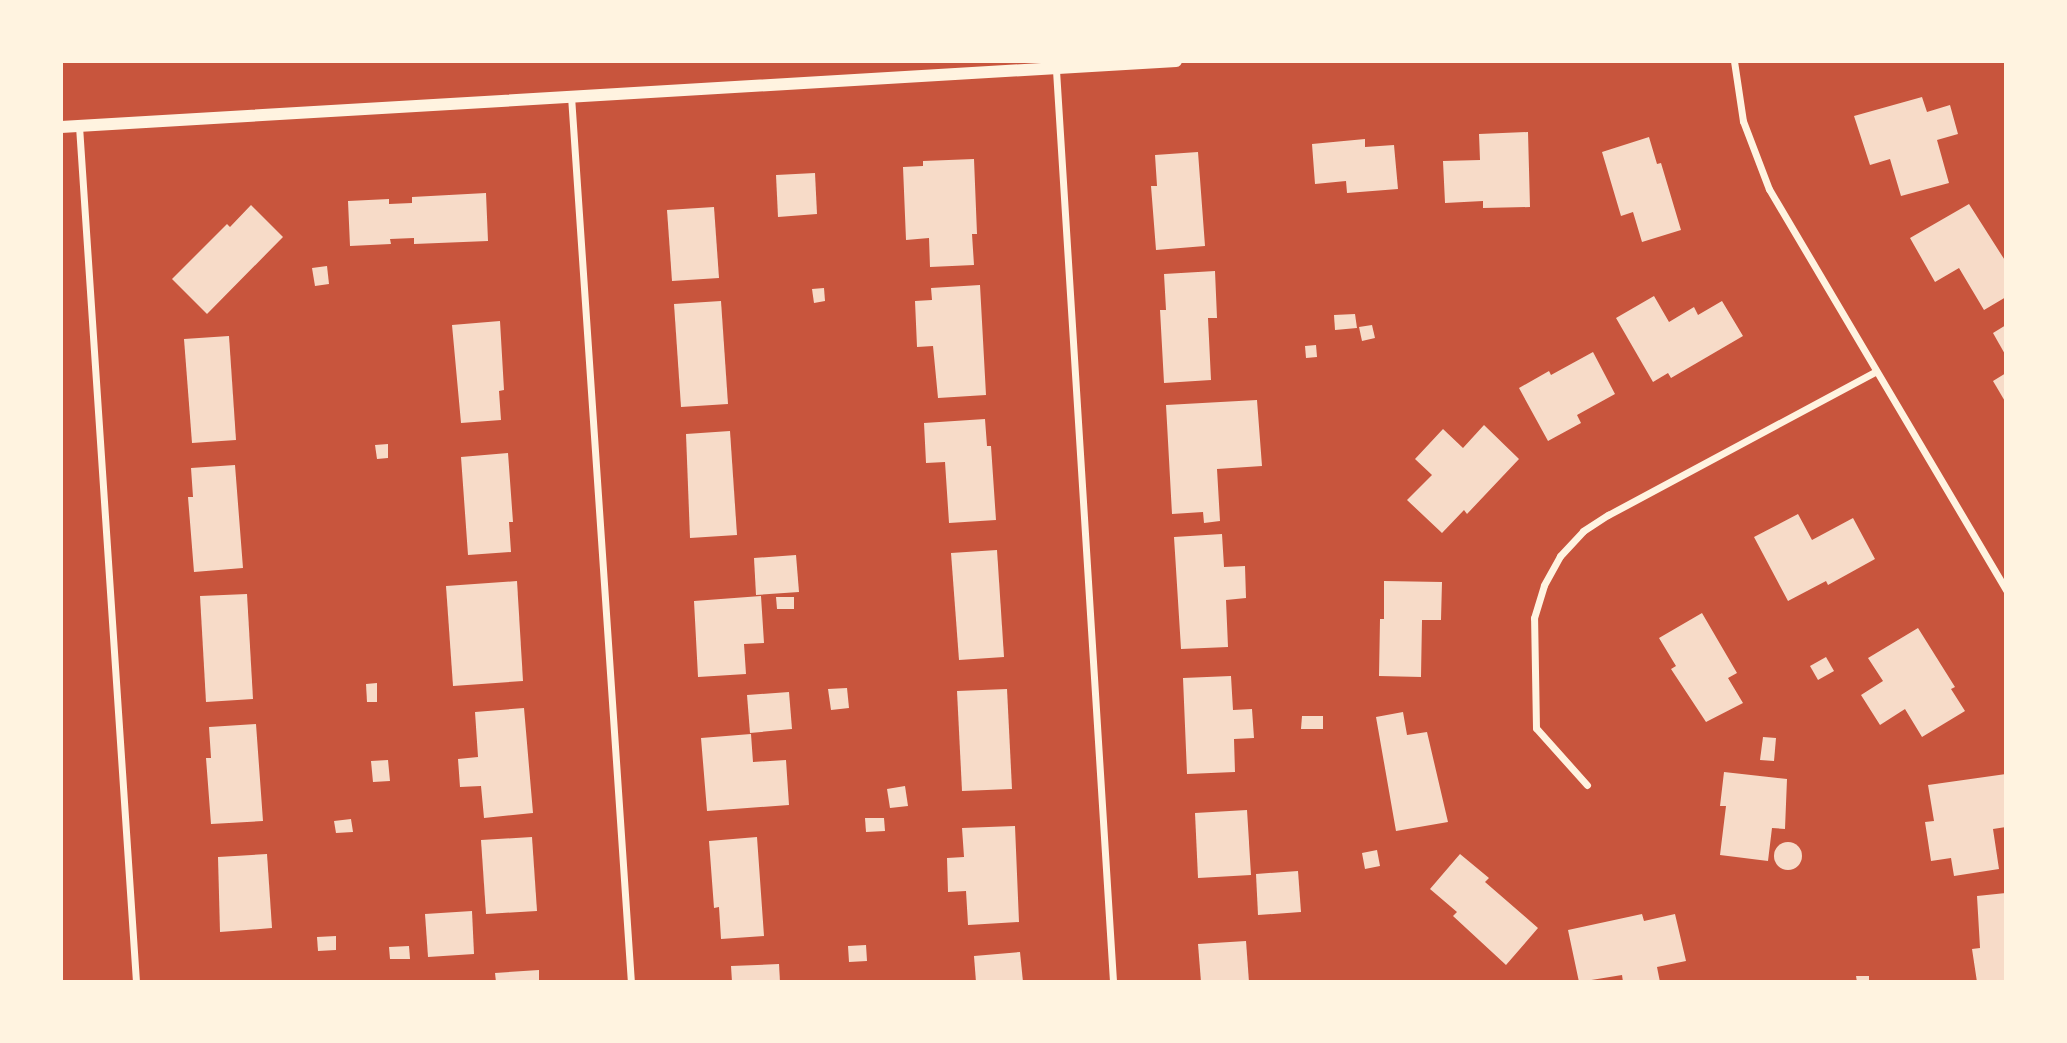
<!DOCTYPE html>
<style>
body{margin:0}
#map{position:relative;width:2067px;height:1043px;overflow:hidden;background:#c8553d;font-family:Signika,sans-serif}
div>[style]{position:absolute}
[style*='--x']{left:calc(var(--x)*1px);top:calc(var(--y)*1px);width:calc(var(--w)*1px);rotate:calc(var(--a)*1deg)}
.building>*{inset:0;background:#f7dbc8}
.round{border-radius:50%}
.minor>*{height:7px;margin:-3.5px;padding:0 3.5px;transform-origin:3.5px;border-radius:3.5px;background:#fff3e0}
.tertiary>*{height:12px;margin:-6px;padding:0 6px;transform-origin:6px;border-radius:6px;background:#fff3e0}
span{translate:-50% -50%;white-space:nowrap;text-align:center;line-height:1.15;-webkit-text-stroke:6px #fff3e0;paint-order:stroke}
.frame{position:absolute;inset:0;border:63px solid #fff3e0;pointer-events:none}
</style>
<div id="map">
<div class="building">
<div style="clip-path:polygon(1922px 97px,1927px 112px,1950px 105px,1958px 134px,1937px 140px,1949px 183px,1901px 196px,1890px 159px,1870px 165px,1854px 116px)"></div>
<div style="clip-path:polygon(1528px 132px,1530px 207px,1483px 208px,1483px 201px,1445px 203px,1443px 161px,1480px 160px,1479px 134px)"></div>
<div style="clip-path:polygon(1649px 137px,1657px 164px,1661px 163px,1681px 230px,1642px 242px,1633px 212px,1621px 216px,1602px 152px)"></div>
<div style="clip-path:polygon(1365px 139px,1365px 147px,1394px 145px,1398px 189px,1347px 193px,1346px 181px,1315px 184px,1312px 144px)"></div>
<div style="clip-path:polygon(1198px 152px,1205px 246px,1156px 250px,1151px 186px,1157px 186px,1155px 155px)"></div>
<div style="clip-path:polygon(974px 159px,977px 234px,972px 234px,974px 265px,930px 267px,929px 238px,906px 240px,903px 167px,923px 166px,923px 161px)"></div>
<div style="clip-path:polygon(815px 173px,817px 214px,778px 217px,776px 175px)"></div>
<div style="clip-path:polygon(486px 193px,488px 241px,414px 244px,414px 238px,390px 239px,391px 244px,350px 246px,348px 201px,389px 199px,389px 204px,412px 203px,412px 197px)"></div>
<div style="clip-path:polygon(1969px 204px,2006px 262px,2006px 297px,1984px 310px,1959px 268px,1935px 282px,1910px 238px)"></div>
<div style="clip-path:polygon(251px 205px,283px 237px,207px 314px,172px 279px,227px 224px,230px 227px)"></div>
<div style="clip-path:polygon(714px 207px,719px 278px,672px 281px,667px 210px)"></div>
<div style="clip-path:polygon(327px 266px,329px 284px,315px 286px,312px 268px)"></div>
<div style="clip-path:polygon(1215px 271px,1217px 318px,1208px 318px,1211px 380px,1164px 383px,1160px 310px,1166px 310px,1164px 274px)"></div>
<div style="clip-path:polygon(980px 285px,986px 395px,938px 398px,933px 346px,917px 347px,915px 301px,932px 300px,931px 288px)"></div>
<div style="clip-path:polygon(824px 288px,825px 301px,814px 303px,812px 289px)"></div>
<div style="clip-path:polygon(1654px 296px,1669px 322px,1694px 307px,1698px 315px,1722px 301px,1743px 336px,1671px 378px,1668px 373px,1653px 382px,1616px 318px)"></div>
<div style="clip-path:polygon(721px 301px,728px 404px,681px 407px,674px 304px)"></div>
<div style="clip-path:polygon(1355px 314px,1357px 328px,1335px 330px,1334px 315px)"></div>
<div style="clip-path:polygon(500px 321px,504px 390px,499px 391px,501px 420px,461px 423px,452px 325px)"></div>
<div style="clip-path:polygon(1372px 325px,1375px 338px,1362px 341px,1359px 327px)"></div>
<div style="clip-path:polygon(2006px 325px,2006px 356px,1993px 333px)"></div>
<div style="clip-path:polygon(229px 336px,236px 440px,192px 443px,184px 339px)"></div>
<div style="clip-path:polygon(1316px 345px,1317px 357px,1306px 358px,1305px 346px)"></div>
<div style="clip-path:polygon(1593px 352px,1615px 394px,1577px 415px,1581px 423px,1548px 441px,1519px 388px,1549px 371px,1551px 375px)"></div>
<div style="clip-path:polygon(2006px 373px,2006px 403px,1993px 381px)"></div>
<div style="clip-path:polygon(1257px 400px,1262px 466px,1217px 469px,1220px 521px,1204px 523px,1203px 512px,1172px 514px,1166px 405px)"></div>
<div style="clip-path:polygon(985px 419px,987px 446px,991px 446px,996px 520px,949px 523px,945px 462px,926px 463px,924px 423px)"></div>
<div style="clip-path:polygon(1484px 425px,1519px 459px,1467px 514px,1464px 510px,1442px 533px,1407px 500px,1432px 475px,1415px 459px,1443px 429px,1463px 448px)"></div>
<div style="clip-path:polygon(730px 431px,737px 535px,690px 538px,686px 434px)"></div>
<div style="clip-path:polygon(388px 444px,388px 458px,377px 459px,375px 445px)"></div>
<div style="clip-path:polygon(508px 453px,513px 522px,509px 522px,511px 552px,468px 555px,461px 457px)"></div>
<div style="clip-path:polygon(235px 465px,243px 568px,194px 572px,188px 497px,193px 497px,191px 468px)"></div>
<div style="clip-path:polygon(1798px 514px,1812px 540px,1853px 518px,1875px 559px,1828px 585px,1826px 581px,1788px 601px,1754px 537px)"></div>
<div style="clip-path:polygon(1222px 534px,1224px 567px,1245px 566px,1246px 598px,1226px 600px,1228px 647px,1181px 649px,1174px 537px)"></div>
<div style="clip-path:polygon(997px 550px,1004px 657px,959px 660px,951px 553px)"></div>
<div style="clip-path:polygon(796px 555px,799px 592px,756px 595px,754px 558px)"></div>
<div style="clip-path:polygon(517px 581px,523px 681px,453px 686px,446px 586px)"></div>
<div style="clip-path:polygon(1384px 581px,1442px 582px,1441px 620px,1422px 620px,1421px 677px,1379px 676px,1380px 619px,1384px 619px)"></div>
<div style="clip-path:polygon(247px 594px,253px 699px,206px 702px,200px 596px)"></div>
<div style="clip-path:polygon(761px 596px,764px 643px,744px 644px,746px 674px,698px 677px,694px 601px)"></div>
<div style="clip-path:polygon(776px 597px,794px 597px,794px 609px,777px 609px)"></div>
<div style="clip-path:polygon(1702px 613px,1737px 673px,1728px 678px,1743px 703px,1706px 722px,1671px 669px,1676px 666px,1659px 638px)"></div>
<div style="clip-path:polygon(1918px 628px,1955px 687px,1951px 689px,1965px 711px,1922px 737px,1905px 709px,1880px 725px,1861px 695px,1883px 681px,1868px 658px)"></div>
<div style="clip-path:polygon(1826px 657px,1834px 671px,1818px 680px,1810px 666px)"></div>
<div style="clip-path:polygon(1231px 676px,1233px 710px,1252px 709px,1254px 738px,1234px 739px,1235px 772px,1187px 774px,1183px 678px)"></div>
<div style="clip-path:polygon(377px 683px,377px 702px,367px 702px,366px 684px)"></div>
<div style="clip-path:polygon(847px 688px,849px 708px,831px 710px,828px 689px)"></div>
<div style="clip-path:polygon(1007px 689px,1012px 789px,962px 791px,957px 691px)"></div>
<div style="clip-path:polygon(789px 692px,792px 729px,750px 733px,747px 695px)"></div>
<div style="clip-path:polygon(524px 708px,533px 813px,484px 818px,481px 786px,460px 787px,458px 759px,478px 757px,475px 712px)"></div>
<div style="clip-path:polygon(1403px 712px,1407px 735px,1427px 732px,1448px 822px,1396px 831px,1376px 717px)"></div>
<div style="clip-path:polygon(1302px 716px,1323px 716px,1323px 729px,1301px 729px)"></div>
<div style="clip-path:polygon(256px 724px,263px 821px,211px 824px,206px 758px,211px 758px,209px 727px)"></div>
<div style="clip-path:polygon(751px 734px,753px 762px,786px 760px,789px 805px,707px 811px,701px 738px)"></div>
<div style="clip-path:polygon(1763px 737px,1776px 738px,1774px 761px,1760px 760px)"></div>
<div style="clip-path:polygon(388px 760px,390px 781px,373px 782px,371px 761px)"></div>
<div style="clip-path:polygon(1724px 772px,1787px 779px,1785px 829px,1772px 828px,1768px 861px,1720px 855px,1726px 806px,1720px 806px)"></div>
<div style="clip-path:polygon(2006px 774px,2006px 827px,1993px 829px,1999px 869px,1954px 876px,1951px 858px,1931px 861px,1925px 822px,1934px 821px,1928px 785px)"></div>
<div style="clip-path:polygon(905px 786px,908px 806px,890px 808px,887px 789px)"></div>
<div style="clip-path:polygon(1247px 810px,1251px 875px,1198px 878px,1195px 813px)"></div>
<div style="clip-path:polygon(865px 818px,884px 818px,885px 831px,866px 832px)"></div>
<div style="clip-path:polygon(351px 819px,353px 832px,336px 833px,334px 821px)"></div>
<div style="clip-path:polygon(1015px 826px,1019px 922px,968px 925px,966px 891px,948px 892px,947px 858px,964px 857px,962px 828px)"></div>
<div style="clip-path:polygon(532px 837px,537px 911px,486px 914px,481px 840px)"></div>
<div style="clip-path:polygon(757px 837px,764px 936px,721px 939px,719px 907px,714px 908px,709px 841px)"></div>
<div class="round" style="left:1774px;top:842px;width:28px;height:28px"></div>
<div style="clip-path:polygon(1377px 850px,1380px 866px,1365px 869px,1362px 853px)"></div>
<div style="clip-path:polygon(267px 854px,272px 928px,220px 932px,218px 857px)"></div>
<div style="clip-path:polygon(1460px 854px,1489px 878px,1485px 882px,1538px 928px,1506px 965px,1453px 916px,1457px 912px,1430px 889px)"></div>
<div style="clip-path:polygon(1298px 871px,1301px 912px,1258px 915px,1256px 874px)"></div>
<div style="clip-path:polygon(2006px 893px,2006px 982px,1977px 982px,1972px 949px,1980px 948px,1977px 896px)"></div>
<div style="clip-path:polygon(472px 911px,474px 954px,428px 957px,425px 914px)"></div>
<div style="clip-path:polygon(1642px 914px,1644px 921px,1675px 914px,1686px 961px,1657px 967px,1660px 982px,1623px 982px,1622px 975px,1579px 982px,1568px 930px)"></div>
<div style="clip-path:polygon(336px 936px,336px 950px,318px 951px,317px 937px)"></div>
<div style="clip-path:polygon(1246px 941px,1249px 982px,1201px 982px,1198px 944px)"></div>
<div style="clip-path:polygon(866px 945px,867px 961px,849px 962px,848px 946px)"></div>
<div style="clip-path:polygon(409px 946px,410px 959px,390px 959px,389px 947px)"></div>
<div style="clip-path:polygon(1020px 952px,1023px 982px,976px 982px,974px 956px)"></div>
<div style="clip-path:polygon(779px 964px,780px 982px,732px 982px,731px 966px)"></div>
<div style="clip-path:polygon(539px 970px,539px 982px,496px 982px,495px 973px)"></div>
<div style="clip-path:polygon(1856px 976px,1869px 976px,1869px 982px,1857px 982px)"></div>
</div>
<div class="minor">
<div style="--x:1734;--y:61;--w:61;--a:81.5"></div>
<div style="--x:1743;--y:121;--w:73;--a:69.1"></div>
<div style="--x:1769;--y:189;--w:466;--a:59.4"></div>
<div style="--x:1056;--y:70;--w:914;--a:86.42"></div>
<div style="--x:571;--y:96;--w:888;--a:86.13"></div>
<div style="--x:79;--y:126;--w:858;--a:86.19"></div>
<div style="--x:1587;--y:785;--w:76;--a:-131.8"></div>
<div style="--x:1536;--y:728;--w:110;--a:-91"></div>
<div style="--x:1534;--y:618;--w:34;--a:-73"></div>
<div style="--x:1544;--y:585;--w:33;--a:-61"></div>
<div style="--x:1560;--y:556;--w:34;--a:-47"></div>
<div style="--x:1583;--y:531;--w:30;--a:-33"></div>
<div style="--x:1608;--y:515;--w:304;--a:-28.2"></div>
</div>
<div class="tertiary">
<div style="--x:61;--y:127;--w:1117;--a:-3.39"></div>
</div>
<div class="frame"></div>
</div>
